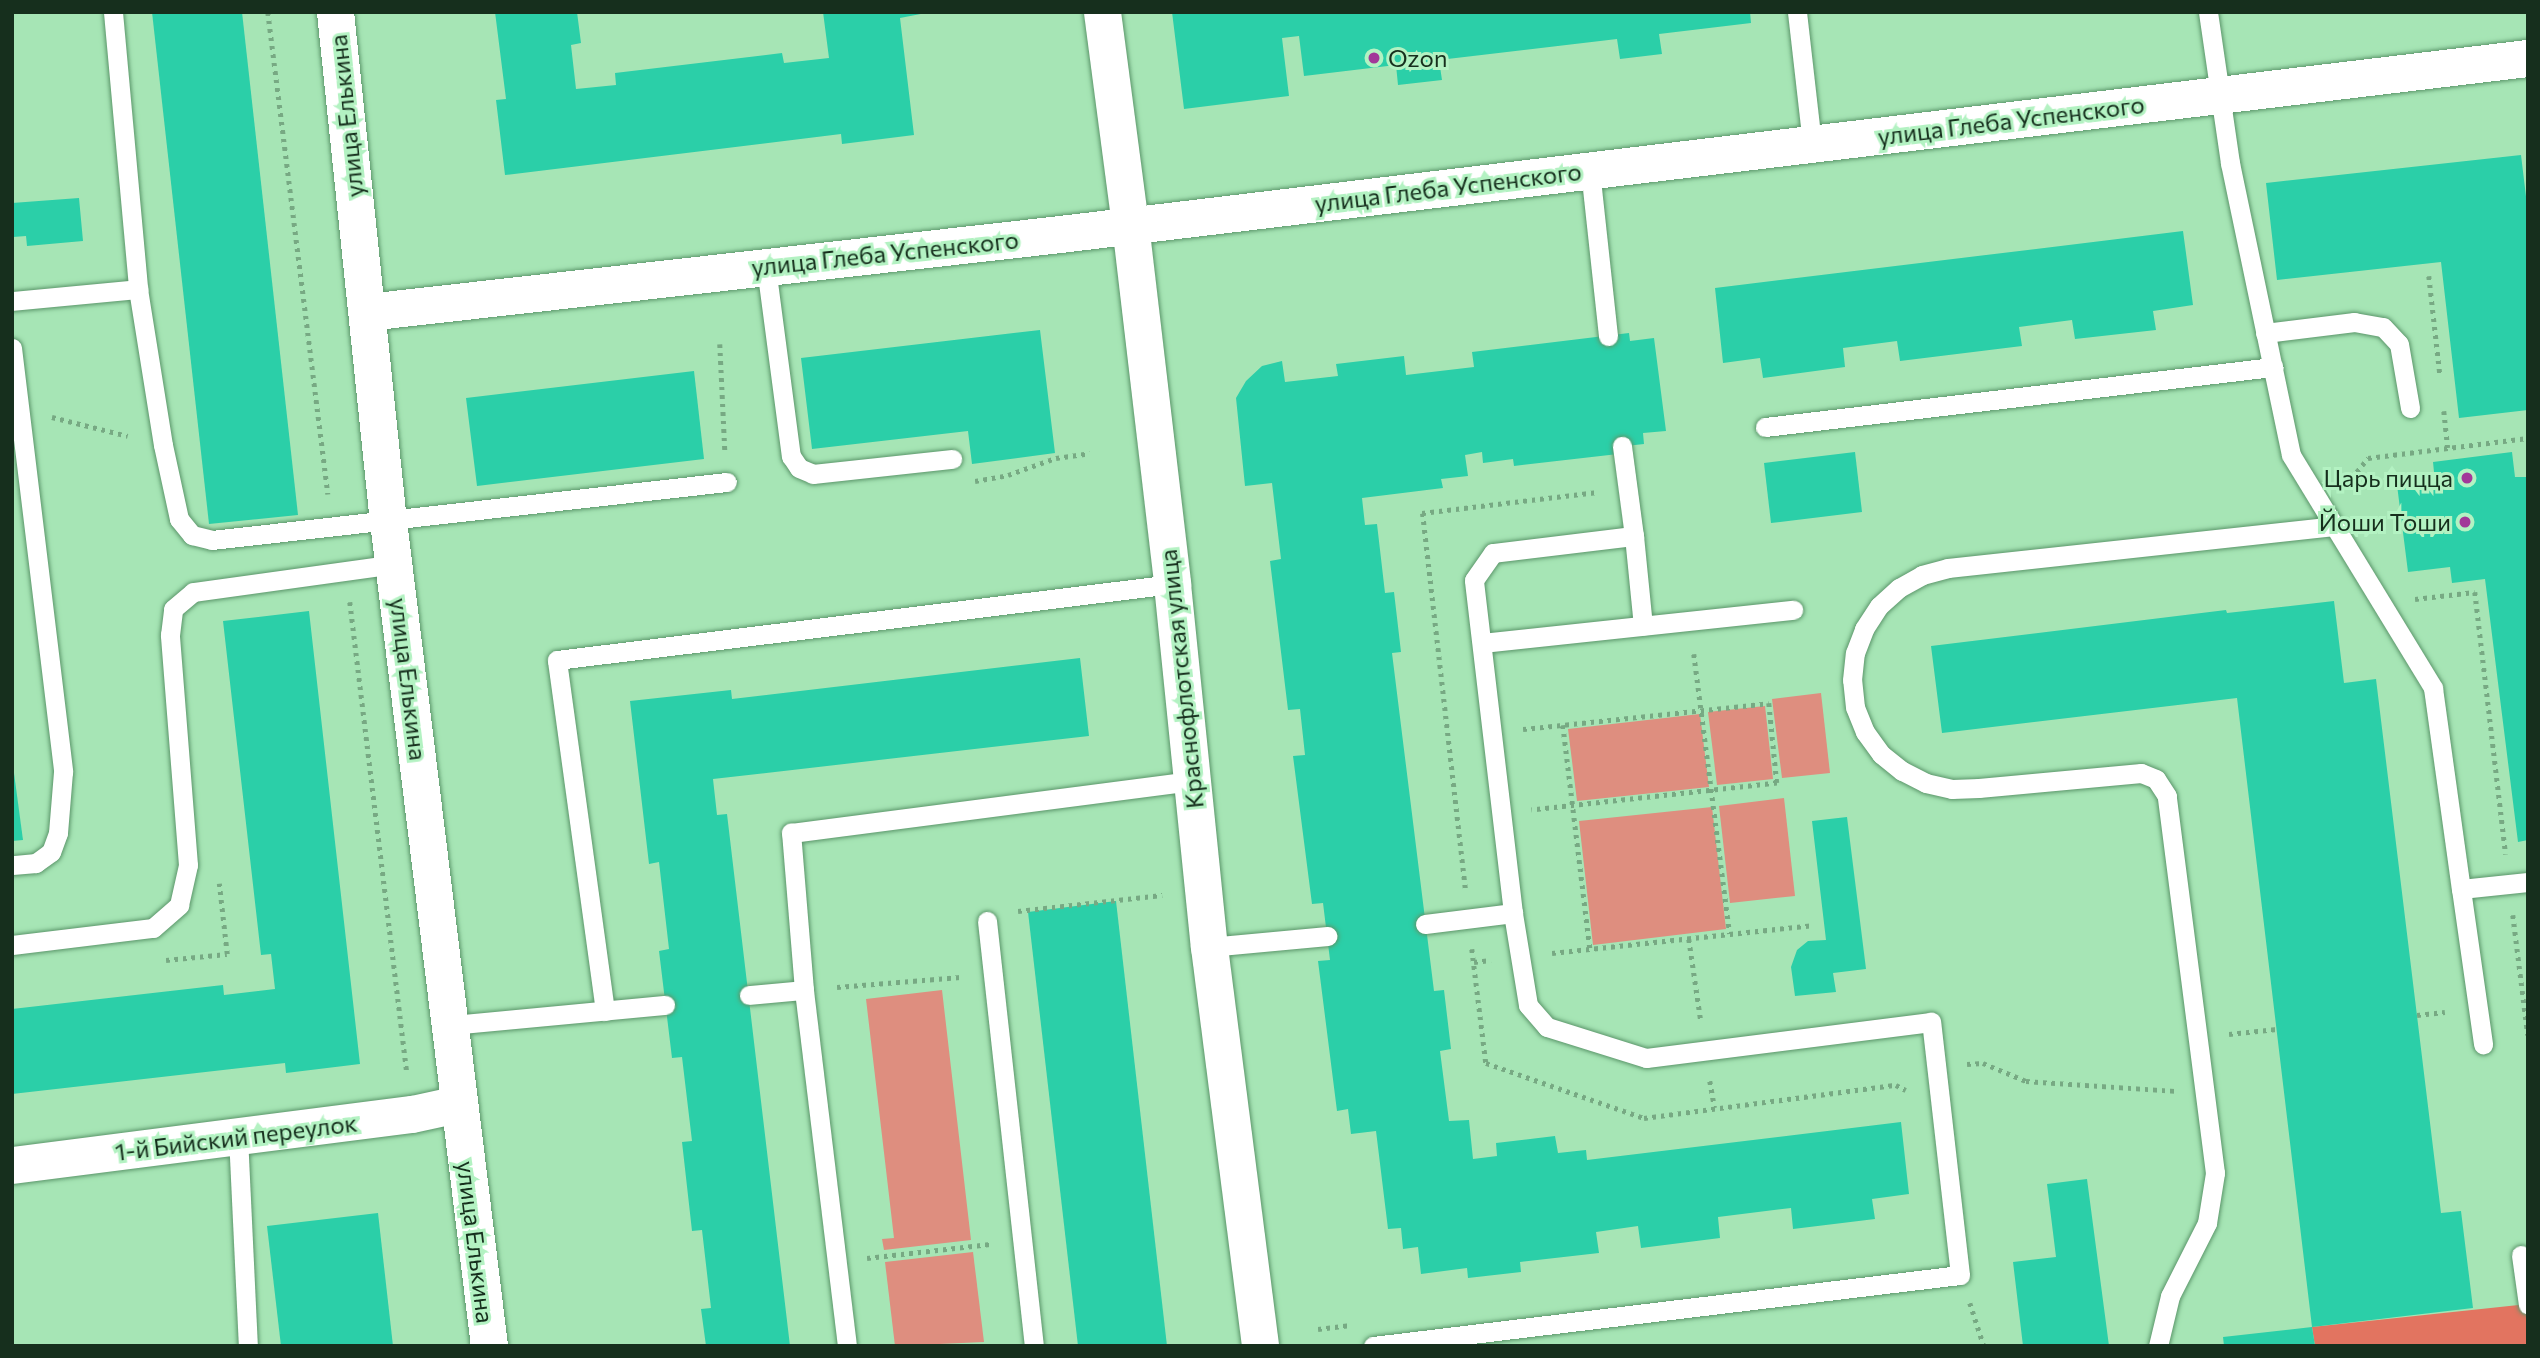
<!DOCTYPE html>
<meta charset="utf-8">
<style>
body{margin:0}
#map{position:relative;width:2540px;height:1358px;overflow:hidden;background:#a6e5b5;font-family:Commissioner,sans-serif}
div>[style]{position:absolute}
[style*='--x']{left:calc(var(--x)*1px);top:calc(var(--y)*1px);width:calc(var(--w)*1px);rotate:calc(var(--a)*1deg)}
.green>*{inset:0;background:#de8e7f}
.forest>*{inset:0;background:#e27460}
.building>*{inset:0;background:#2bcfa8}
.path>*{height:4.5px;margin-top:-2.25px;transform-origin:0;background:repeating-linear-gradient(90deg,#77a983 0 3.5px,transparent 0 8.5px)}
.roads{filter:drop-shadow(0 0 2px #5b966a) drop-shadow(0 0 2px #5b966a)}
.lane>*{height:19px;margin:-9.5px;padding:0 9.5px;transform-origin:9.5px;border-radius:9.5px;background:#fff}
.street>*{height:37px;margin:-18.5px;padding:0 18.5px;transform-origin:18.5px;border-radius:18.5px;background:#fff}
.dots>*{width:19px;height:19px;translate:-50% -50%;box-sizing:border-box;border:4px solid #b3f2c2;border-radius:50%}
span{translate:-50% -50%;white-space:nowrap;text-align:center;line-height:1.15;-webkit-text-stroke:6px #b3f2c2;paint-order:stroke}
.poi-label{font-size:24px;color:#162f1d}
.left{translate:0 -50%;text-align:left}
.right{translate:-100% -50%;text-align:right}
.street-label{font-size:24px;color:#162f1d}
.frame{position:absolute;inset:0;border:14px solid #162f1d;pointer-events:none}
</style>
<div id="map">
<div class="green">
<div style="clip-path:polygon(1821px 693px,1830px 773px,1782px 778px,1772px 699px)"></div>
<div style="clip-path:polygon(1765px 706px,1773px 779px,1717px 785px,1708px 712px)"></div>
<div style="clip-path:polygon(1700px 714px,1709px 787px,1577px 801px,1568px 729px)"></div>
<div style="clip-path:polygon(1784px 798px,1795px 896px,1730px 903px,1719px 806px)"></div>
<div style="clip-path:polygon(1712px 807px,1726px 929px,1593px 945px,1579px 821px)"></div>
<div style="clip-path:polygon(942px 990px,971px 1240px,884px 1250px,882px 1239px,894px 1238px,866px 999px)"></div>
<div style="clip-path:polygon(973px 1252px,984px 1342px,895px 1346px,885px 1262px)"></div>
</div>
<div class="forest">
<div style="clip-path:polygon(2528px 1304px,2528px 1346px,2315px 1346px,2312px 1327px)"></div>
</div>
<div class="building">
<div style="clip-path:polygon(152px 12px,242px 12px,298px 515px,209px 524px)"></div>
<div style="clip-path:polygon(495px 12px,577px 12px,581px 43px,571px 45px,576px 89px,616px 85px,615px 73px,782px 53px,784px 63px,829px 58px,823px 12px,931px 12px,900px 18px,914px 135px,842px 144px,841px 134px,505px 175px,496px 100px,506px 99px)"></div>
<div style="clip-path:polygon(1172px 12px,1750px 12px,1751px 23px,1659px 34px,1662px 54px,1620px 59px,1617px 39px,1439px 60px,1442px 80px,1398px 85px,1396px 65px,1304px 76px,1299px 36px,1282px 38px,1289px 96px,1184px 109px)"></div>
<div style="clip-path:polygon(2521px 155px,2528px 213px,2528px 410px,2459px 418px,2441px 262px,2277px 280px,2266px 183px)"></div>
<div style="clip-path:polygon(79px 198px,83px 241px,27px 246px,26px 236px,13px 237px,12px 203px)"></div>
<div style="clip-path:polygon(2183px 231px,2193px 305px,2153px 311px,2156px 330px,2075px 339px,2072px 320px,2019px 327px,2022px 346px,1900px 361px,1897px 341px,1843px 348px,1845px 367px,1763px 378px,1760px 358px,1723px 363px,1715px 288px)"></div>
<div style="clip-path:polygon(1040px 330px,1055px 453px,972px 464px,968px 431px,812px 449px,801px 358px)"></div>
<div style="clip-path:polygon(1629px 333px,1630px 341px,1654px 338px,1666px 431px,1643px 433px,1644px 444px,1617px 447px,1618px 454px,1514px 466px,1513px 459px,1483px 463px,1482px 452px,1465px 455px,1468px 476px,1441px 479px,1443px 488px,1362px 498px,1365px 525px,1377px 524px,1385px 593px,1394px 592px,1401px 652px,1392px 653px,1434px 991px,1444px 990px,1451px 1049px,1440px 1051px,1449px 1121px,1469px 1120px,1473px 1159px,1497px 1156px,1496px 1143px,1555px 1136px,1558px 1153px,1586px 1150px,1587px 1160px,1901px 1122px,1909px 1194px,1872px 1199px,1875px 1219px,1793px 1229px,1791px 1208px,1718px 1217px,1720px 1238px,1641px 1248px,1638px 1226px,1596px 1232px,1599px 1253px,1520px 1262px,1521px 1272px,1468px 1278px,1467px 1268px,1421px 1274px,1418px 1247px,1403px 1249px,1401px 1228px,1388px 1229px,1376px 1131px,1351px 1134px,1348px 1109px,1337px 1111px,1318px 961px,1330px 960px,1323px 903px,1312px 904px,1293px 756px,1305px 755px,1300px 709px,1288px 710px,1270px 561px,1281px 559px,1272px 483px,1245px 486px,1236px 398px,1246px 381px,1262px 366px,1282px 361px,1285px 382px,1338px 376px,1336px 364px,1404px 356px,1406px 375px,1474px 367px,1472px 352px)"></div>
<div style="clip-path:polygon(694px 371px,704px 459px,477px 486px,466px 398px)"></div>
<div style="clip-path:polygon(1855px 452px,1862px 512px,1771px 523px,1764px 463px)"></div>
<div style="clip-path:polygon(2512px 452px,2515px 477px,2528px 477px,2528px 840px,2518px 842px,2485px 579px,2452px 583px,2450px 567px,2408px 572px,2396px 477px,2434px 472px,2433px 462px)"></div>
<div style="clip-path:polygon(2334px 601px,2344px 683px,2376px 679px,2441px 1213px,2461px 1211px,2473px 1308px,2312px 1327px,2315px 1346px,2224px 1346px,2223px 1337px,2312px 1327px,2237px 698px,1942px 733px,1931px 646px,2226px 610px,2227px 613px)"></div>
<div style="clip-path:polygon(309px 611px,360px 1064px,286px 1073px,285px 1063px,12px 1094px,12px 1009px,223px 985px,224px 995px,275px 989px,271px 954px,261px 955px,223px 621px)"></div>
<div style="clip-path:polygon(1080px 658px,1089px 736px,713px 779px,717px 815px,727px 814px,790px 1346px,706px 1346px,701px 1309px,711px 1308px,702px 1230px,692px 1231px,682px 1142px,692px 1141px,682px 1057px,672px 1058px,659px 951px,669px 949px,659px 862px,649px 864px,630px 701px,731px 690px,732px 699px)"></div>
<div style="clip-path:polygon(12px 758px,23px 840px,12px 841px)"></div>
<div style="clip-path:polygon(1847px 817px,1866px 969px,1833px 973px,1836px 992px,1795px 996px,1791px 967px,1797px 950px,1808px 941px,1826px 940px,1812px 821px)"></div>
<div style="clip-path:polygon(1116px 901px,1167px 1346px,1078px 1346px,1028px 912px)"></div>
<div style="clip-path:polygon(2087px 1179px,2109px 1346px,2023px 1346px,2013px 1262px,2056px 1257px,2047px 1184px)"></div>
<div style="clip-path:polygon(378px 1213px,393px 1346px,281px 1346px,267px 1226px)"></div>
</div>
<div class="path">
<div style="--x:268;--y:12;--w:486;--a:82.9"></div>
<div style="--x:2429;--y:276;--w:99;--a:83.6"></div>
<div style="--x:720;--y:344;--w:108;--a:87.3"></div>
<div style="--x:2444;--y:411;--w:37;--a:84"></div>
<div style="--x:52;--y:417;--w:78;--a:14"></div>
<div style="--x:975;--y:481;--w:34;--a:-10"></div>
<div style="--x:1008;--y:475;--w:51;--a:-19.5"></div>
<div style="--x:1056;--y:458;--w:34;--a:-8"></div>
<div style="--x:2346;--y:485;--w:35;--a:-51"></div>
<div style="--x:2368;--y:458;--w:161;--a:-7.1"></div>
<div style="--x:2415;--y:599;--w:60;--a:-6.7"></div>
<div style="--x:2475;--y:592;--w:264;--a:83.3"></div>
<div style="--x:350;--y:602;--w:474;--a:83.1"></div>
<div style="--x:1694;--y:654;--w:282;--a:82.7"></div>
<div style="--x:1563;--y:725;--w:226;--a:83.1"></div>
<div style="--x:1523;--y:729;--w:247;--a:-6"></div>
<div style="--x:1769;--y:703;--w:80;--a:84.3"></div>
<div style="--x:1777;--y:783;--w:247;--a:173.7"></div>
<div style="--x:1465;--y:888;--w:377;--a:-96.5"></div>
<div style="--x:1422;--y:513;--w:177;--a:-6.8"></div>
<div style="--x:1018;--y:911;--w:145;--a:-6.3"></div>
<div style="--x:2513;--y:915;--w:121;--a:82.9"></div>
<div style="--x:1689;--y:939;--w:83;--a:81.7"></div>
<div style="--x:1472;--y:949;--w:115;--a:83"></div>
<div style="--x:1486;--y:1063;--w:167;--a:19.2"></div>
<div style="--x:1644;--y:1118;--w:254;--a:-7.5"></div>
<div style="--x:1896;--y:1085;--w:11;--a:27"></div>
<div style="--x:1552;--y:953;--w:262;--a:-6.1"></div>
<div style="--x:166;--y:960;--w:61;--a:-5.6"></div>
<div style="--x:227;--y:954;--w:71;--a:-96.4"></div>
<div style="--x:1474;--y:962;--w:17;--a:-7"></div>
<div style="--x:837;--y:987;--w:124;--a:-4.6"></div>
<div style="--x:2417;--y:1015;--w:28;--a:-6"></div>
<div style="--x:2229;--y:1034;--w:48;--a:-5.9"></div>
<div style="--x:1967;--y:1064;--w:16;--a:-4"></div>
<div style="--x:1983;--y:1063;--w:47;--a:22.7"></div>
<div style="--x:2026;--y:1081;--w:149;--a:3.8"></div>
<div style="--x:1710;--y:1081;--w:27;--a:80"></div>
<div style="--x:867;--y:1258;--w:124;--a:-6.5"></div>
<div style="--x:1970;--y:1303;--w:45;--a:72"></div>
<div style="--x:1318;--y:1329;--w:31;--a:-7"></div>
</div>
<div class="roads">
<div class="lane">
<div style="--x:113;--y:12;--w:278;--a:84.8"></div>
<div style="--x:138;--y:289;--w:158;--a:80.9"></div>
<div style="--x:163;--y:445;--w:76;--a:77.8"></div>
<div style="--x:179;--y:519;--w:21;--a:51"></div>
<div style="--x:192;--y:535;--w:21;--a:14"></div>
<div style="--x:212;--y:540;--w:518;--a:-6.43"></div>
<div style="--x:1797;--y:12;--w:132;--a:83.5"></div>
<div style="--x:2208;--y:12;--w:153;--a:81.7"></div>
<div style="--x:2230;--y:163;--w:298;--a:78.2"></div>
<div style="--x:2291;--y:455;--w:273;--a:58.6"></div>
<div style="--x:2433;--y:688;--w:203;--a:82.1"></div>
<div style="--x:2461;--y:889;--w:67;--a:-6"></div>
<div style="--x:1590;--y:170;--w:167;--a:83.8"></div>
<div style="--x:766;--y:267;--w:191;--a:82.5"></div>
<div style="--x:791;--y:456;--w:14;--a:56"></div>
<div style="--x:799;--y:468;--w:15;--a:23"></div>
<div style="--x:813;--y:474;--w:140;--a:-6.2"></div>
<div style="--x:12;--y:301;--w:127;--a:-5.4"></div>
<div style="--x:2265;--y:333;--w:90;--a:-7"></div>
<div style="--x:2354;--y:322;--w:29;--a:10"></div>
<div style="--x:2383;--y:327;--w:23;--a:47"></div>
<div style="--x:2399;--y:344;--w:65;--a:80.2"></div>
<div style="--x:12;--y:348;--w:427;--a:83.1"></div>
<div style="--x:63;--y:772;--w:61;--a:94.7"></div>
<div style="--x:58;--y:833;--w:20;--a:110"></div>
<div style="--x:51;--y:852;--w:19;--a:144"></div>
<div style="--x:36;--y:863;--w:24;--a:175"></div>
<div style="--x:1765;--y:427;--w:512;--a:-6.74"></div>
<div style="--x:1634;--y:536;--w:90;--a:84.3"></div>
<div style="--x:1482;--y:643;--w:313;--a:-6.1"></div>
<div style="--x:2461;--y:889;--w:157;--a:81.9"></div>
<div style="--x:987;--y:921;--w:428;--a:83.7"></div>
<div style="--x:1425;--y:924;--w:89;--a:-7.1"></div>
<div style="--x:12;--y:945;--w:142;--a:-6.9"></div>
<div style="--x:153;--y:928;--w:35;--a:-41"></div>
<div style="--x:179;--y:905;--w:41;--a:-77.3"></div>
<div style="--x:188;--y:865;--w:231;--a:-94.5"></div>
<div style="--x:170;--y:635;--w:26;--a:-83"></div>
<div style="--x:173;--y:609;--w:26;--a:-40"></div>
<div style="--x:193;--y:592;--w:203;--a:-7.9"></div>
<div style="--x:1209;--y:947;--w:119;--a:-5.3"></div>
<div style="--x:749;--y:995;--w:55;--a:-5.2"></div>
<div style="--x:605;--y:1011;--w:354;--a:-97.8"></div>
<div style="--x:557;--y:660;--w:620;--a:-7.04"></div>
<div style="--x:452;--y:1025;--w:214;--a:-5.4"></div>
<div style="--x:238;--y:1136;--w:210;--a:87.3"></div>
<div style="--x:2521;--y:1255;--w:50;--a:82"></div>
<div style="--x:847;--y:1346;--w:359;--a:-96.9"></div>
<div style="--x:804;--y:990;--w:158;--a:-94.7"></div>
<div style="--x:791;--y:833;--w:402;--a:-7.4"></div>
<div style="--x:1373;--y:1346;--w:591;--a:-6.9"></div>
<div style="--x:1960;--y:1275;--w:255;--a:-96.5"></div>
<div style="--x:1931;--y:1022;--w:287;--a:172.8"></div>
<div style="--x:1646;--y:1058;--w:104;--a:-162.6"></div>
<div style="--x:1547;--y:1027;--w:29;--a:-131"></div>
<div style="--x:1528;--y:1005;--w:93;--a:-99.3"></div>
<div style="--x:1513;--y:913;--w:335;--a:-96.7"></div>
<div style="--x:1474;--y:580;--w:33;--a:-55"></div>
<div style="--x:1493;--y:553;--w:142;--a:-6.9"></div>
<div style="--x:1634;--y:536;--w:91;--a:-97.6"></div>
<div style="--x:2158;--y:1346;--w:51;--a:-76.5"></div>
<div style="--x:2170;--y:1296;--w:82;--a:-63.1"></div>
<div style="--x:2207;--y:1223;--w:51;--a:-80.9"></div>
<div style="--x:2215;--y:1173;--w:380;--a:-97.3"></div>
<div style="--x:2167;--y:796;--w:20;--a:-123"></div>
<div style="--x:2156;--y:779;--w:16;--a:-158"></div>
<div style="--x:2141;--y:773;--w:163;--a:174.7"></div>
<div style="--x:1979;--y:788;--w:27;--a:178"></div>
<div style="--x:1952;--y:789;--w:27;--a:-167"></div>
<div style="--x:1926;--y:783;--w:27;--a:-153"></div>
<div style="--x:1902;--y:771;--w:27;--a:-141"></div>
<div style="--x:1881;--y:754;--w:27;--a:-126"></div>
<div style="--x:1865;--y:732;--w:27;--a:-112"></div>
<div style="--x:1855;--y:707;--w:27;--a:-96"></div>
<div style="--x:1852;--y:680;--w:27;--a:-84"></div>
<div style="--x:1855;--y:653;--w:26;--a:-69"></div>
<div style="--x:1864;--y:629;--w:27;--a:-57"></div>
<div style="--x:1879;--y:606;--w:27;--a:-42"></div>
<div style="--x:1899;--y:588;--w:26;--a:-29"></div>
<div style="--x:1922;--y:575;--w:27;--a:-15"></div>
<div style="--x:1948;--y:568;--w:388;--a:-6.2"></div>
</div>
<div class="street">
<div style="--x:335;--y:12;--w:512;--a:84.06"></div>
<div style="--x:388;--y:521;--w:831;--a:83.02"></div>
<div style="--x:1102;--y:12;--w:214;--a:82.5"></div>
<div style="--x:1130;--y:224;--w:362;--a:83.3"></div>
<div style="--x:1172;--y:584;--w:365;--a:84.2"></div>
<div style="--x:1209;--y:947;--w:402;--a:82.7"></div>
<div style="--x:367;--y:312;--w:697;--a:-6.42"></div>
<div style="--x:1060;--y:234;--w:1479;--a:-6.84"></div>
<div style="--x:12;--y:1165;--w:403;--a:-7.3"></div>
<div style="--x:412;--y:1114;--w:47;--a:-12.3"></div>
</div>
</div>
<div class="dots">
<div style="left:1374px;top:58px;background:#a23899"></div>
<div style="left:2467px;top:478px;background:#a23899"></div>
<div style="left:2465px;top:522px;background:#a23899"></div>
</div>
<div class="poi-label">
<span class="left" style="left:1388px;top:58px">Ozon</span>
<span class="right" style="left:2453px;top:478px">Царь пицца</span>
<span class="right" style="left:2451px;top:522px">Йоши Тоши</span>
</div>
<div class="street-label">
<span style="left:346px;top:116px;rotate:-96deg">улица Елькина</span>
<span style="left:2011px;top:120px;rotate:-7deg">улица Глеба Успенского</span>
<span style="left:1448px;top:187px;rotate:-7deg">улица Глеба Успенского</span>
<span style="left:885px;top:253px;rotate:-6deg">улица Глеба Успенского</span>
<span style="left:409px;top:679px;rotate:83deg">улица Елькина</span>
<span style="left:1181px;top:679px;rotate:-96deg">Краснофлотская улица</span>
<span style="left:236px;top:1137px;rotate:-7deg">1-й Бийский переулок</span>
<span style="left:476px;top:1242px;rotate:83deg">улица Елькина</span>
</div>
<div class="frame"></div>
</div>
